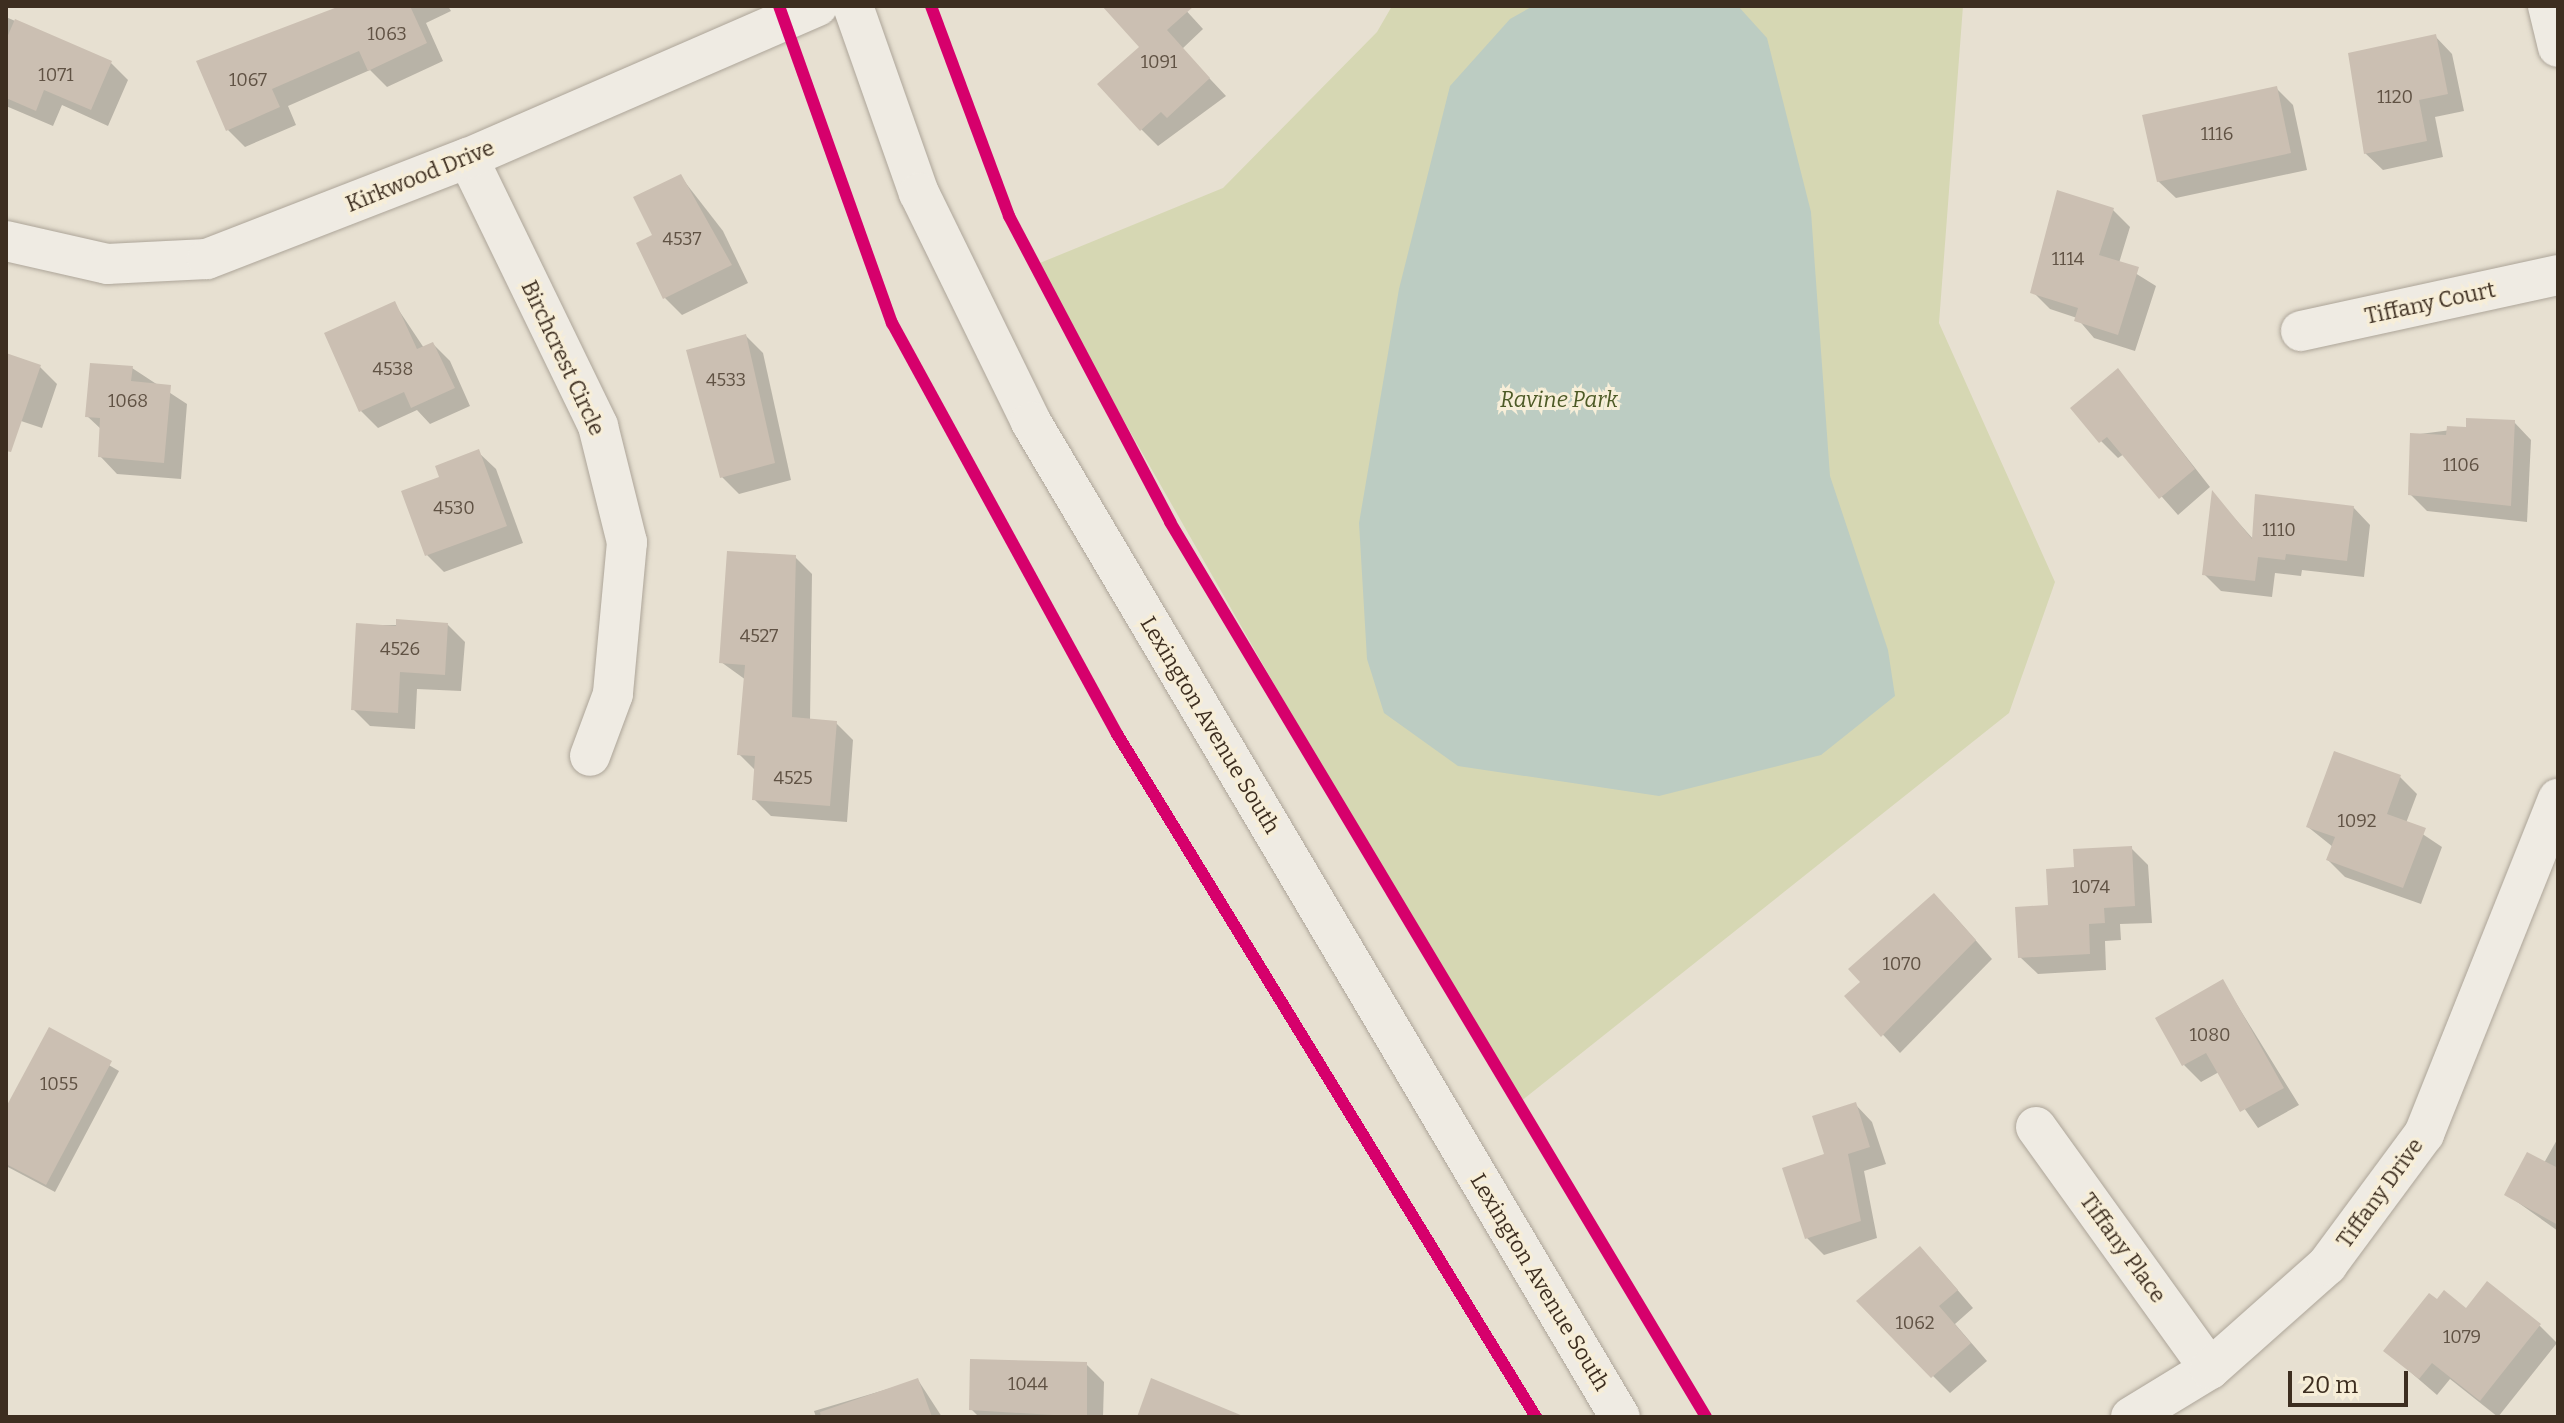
<!DOCTYPE html>
<style>
body{margin:0}
#map{position:relative;width:2564px;height:1423px;overflow:hidden;background:#e7e0d1;font-family:Bitter,serif}
div>[style]{position:absolute}
[style*='--x']{left:calc(var(--x)*1px);top:calc(var(--y)*1px);width:calc(var(--w)*1px);rotate:calc(var(--a)*1deg)}
.green>*{inset:0;background:#d6d7b3}
.water>*{inset:0;background:#bcccc2}
.shadow>*{inset:0;background:#0003}
.building>*{inset:0;background:#cbbfb2}
.roads{filter:drop-shadow(0 0 2px #ada599) drop-shadow(0 0 2px #ada599)}
.minor>*{height:40px;margin:-20px;padding:0 20px;transform-origin:20px;border-radius:20px;background:#efebe3}
.cycleway>*{height:12px;margin:-6px;padding:0 6px;transform-origin:6px;border-radius:6px;background:#d6006c}
span{translate:-50% -50%;white-space:nowrap;text-align:center;line-height:1.15;-webkit-text-stroke:6px #f7eed8;paint-order:stroke}
.number-label{font-size:18px;color:#605244}
.number-label span{-webkit-text-stroke-width:0}
.street-label{font-size:22px;color:#3d2e20}
.park-label{font-size:22px;color:#4d5a26;font-style:italic}
.frame{position:absolute;inset:0;border:8px solid #3d2e20;pointer-events:none}
.scale{position:absolute;left:2288px;top:1371px;width:120px;height:36px;box-sizing:border-box;border:4px solid #3d2e20;border-top:0;padding-left:10px;font-size:24px;line-height:28px;white-space:nowrap;color:#3d2e20;-webkit-text-stroke:6px #f7eed8;paint-order:stroke}
</style>
<div id="map">
<div class="green">
<div style="clip-path:polygon(1392px 6px,1963px 6px,1939px 323px,2055px 582px,2009px 713px,1515px 1106px,1035px 265px,1223px 188px,1377px 32px)"></div>
</div>
<div class="water">
<div style="clip-path:polygon(1533px 6px,1738px 6px,1767px 38px,1811px 212px,1830px 476px,1888px 650px,1895px 696px,1821px 755px,1659px 796px,1458px 766px,1384px 713px,1367px 659px,1359px 523px,1399px 289px,1450px 86px,1510px 19px)"></div>
</div>
<div class="shadow">
<div style="clip-path:polygon(346px 6px,448px 6px,451px 11px,426px 23px,443px 61px,387px 87px,370px 70px,288px 106px,296px 125px,245px 147px,228px 130px,198px 62px)"></div>
<div style="clip-path:polygon(1116px 6px,1182px 6px,1203px 29px,1182px 49px,1226px 96px,1158px 146px,1141px 129px,1142px 47px)"></div>
<div style="clip-path:polygon(6px 17px,111px 63px,128px 80px,108px 126px,62px 105px,53px 126px,6px 106px)"></div>
<div style="clip-path:polygon(2435px 36px,2452px 54px,2464px 111px,2435px 117px,2443px 157px,2383px 170px,2365px 153px)"></div>
<div style="clip-path:polygon(2276px 88px,2293px 105px,2307px 170px,2176px 198px,2158px 181px)"></div>
<div style="clip-path:polygon(681px 177px,723px 231px,748px 283px,682px 315px,665px 298px,654px 236px)"></div>
<div style="clip-path:polygon(2113px 210px,2130px 227px,2119px 263px,2156px 286px,2135px 351px,2094px 338px,2077px 318px,2050px 309px,2033px 292px)"></div>
<div style="clip-path:polygon(394px 303px,424px 348px,433px 344px,450px 361px,470px 406px,430px 424px,417px 410px,378px 428px,361px 411px)"></div>
<div style="clip-path:polygon(746px 336px,763px 353px,791px 480px,739px 494px,722px 477px)"></div>
<div style="clip-path:polygon(6px 358px,40px 367px,57px 384px,42px 428px,18px 420px,6px 454px)"></div>
<div style="clip-path:polygon(132px 368px,187px 404px,181px 479px,117px 474px,100px 456px,102px 430px,87px 416px)"></div>
<div style="clip-path:polygon(2118px 370px,2210px 487px,2178px 515px,2124px 454px,2118px 458px,2101px 441px)"></div>
<div style="clip-path:polygon(2514px 422px,2531px 440px,2527px 522px,2427px 511px,2410px 494px,2412px 435px)"></div>
<div style="clip-path:polygon(478px 452px,496px 469px,523px 543px,444px 572px,427px 555px)"></div>
<div style="clip-path:polygon(2213px 494px,2254px 540px,2353px 507px,2370px 525px,2364px 577px,2302px 570px,2301px 576px,2275px 573px,2272px 597px,2221px 591px,2204px 574px)"></div>
<div style="clip-path:polygon(795px 557px,812px 574px,810px 721px,836px 723px,853px 740px,847px 822px,771px 816px,754px 799px,756px 771px,739px 754px,746px 680px,721px 662px)"></div>
<div style="clip-path:polygon(358px 625px,448px 625px,465px 642px,461px 691px,417px 689px,415px 729px,370px 726px,353px 709px)"></div>
<div style="clip-path:polygon(2400px 777px,2417px 794px,2406px 823px,2442px 847px,2421px 904px,2345px 877px,2328px 860px,2333px 847px,2308px 827px)"></div>
<div style="clip-path:polygon(2131px 848px,2148px 865px,2152px 923px,2120px 924px,2121px 940px,2105px 941px,2106px 970px,2038px 974px,2020px 957px,2076px 869px)"></div>
<div style="clip-path:polygon(1951px 912px,1992px 959px,1900px 1053px,1847px 996px)"></div>
<div style="clip-path:polygon(2223px 982px,2299px 1105px,2258px 1128px,2219px 1072px,2201px 1082px,2184px 1065px)"></div>
<div style="clip-path:polygon(49px 1030px,119px 1071px,55px 1192px,6px 1166px,6px 1112px)"></div>
<div style="clip-path:polygon(1855px 1104px,1872px 1122px,1886px 1164px,1864px 1171px,1877px 1238px,1824px 1255px,1807px 1238px,1826px 1156px)"></div>
<div style="clip-path:polygon(2558px 1138px,2558px 1231px,2506px 1194px,2544px 1163px)"></div>
<div style="clip-path:polygon(1937px 1266px,1973px 1308px,1955px 1324px,1987px 1361px,1950px 1393px,1859px 1302px)"></div>
<div style="clip-path:polygon(2437px 1302px,2540px 1326px,2557px 1343px,2498px 1417px,2450px 1379px,2437px 1395px,2386px 1351px)"></div>
<div style="clip-path:polygon(1086px 1364px,1104px 1382px,1103px 1417px,979px 1417px,971px 1409px)"></div>
<div style="clip-path:polygon(918px 1380px,942px 1417px,816px 1417px,814px 1411px)"></div>
</div>
<div class="building">
<div style="clip-path:polygon(340px 6px,410px 6px,427px 43px,368px 71px,359px 51px,272px 89px,280px 107px,226px 131px,196px 61px)"></div>
<div style="clip-path:polygon(1102px 6px,1194px 6px,1167px 30px,1210px 78px,1167px 118px,1161px 112px,1140px 131px,1097px 84px,1139px 47px)"></div>
<div style="clip-path:polygon(15px 19px,112px 61px,91px 110px,44px 90px,36px 111px,6px 98px,6px 40px)"></div>
<div style="clip-path:polygon(2436px 34px,2448px 94px,2419px 100px,2427px 141px,2364px 154px,2348px 53px)"></div>
<div style="clip-path:polygon(2277px 86px,2291px 153px,2157px 182px,2142px 115px)"></div>
<div style="clip-path:polygon(681px 174px,732px 265px,663px 299px,636px 243px,652px 235px,633px 197px)"></div>
<div style="clip-path:polygon(2057px 190px,2114px 208px,2099px 255px,2139px 267px,2118px 335px,2074px 321px,2078px 308px,2030px 293px)"></div>
<div style="clip-path:polygon(395px 301px,417px 349px,433px 342px,455px 388px,411px 408px,404px 392px,359px 412px,324px 333px)"></div>
<div style="clip-path:polygon(746px 334px,775px 463px,720px 478px,686px 350px)"></div>
<div style="clip-path:polygon(6px 353px,41px 365px,11px 452px,6px 451px)"></div>
<div style="clip-path:polygon(90px 363px,133px 366px,131px 381px,171px 385px,164px 463px,98px 457px,100px 418px,85px 417px)"></div>
<div style="clip-path:polygon(2118px 368px,2195px 469px,2159px 499px,2107px 437px,2099px 443px,2070px 408px)"></div>
<div style="clip-path:polygon(2466px 418px,2515px 420px,2511px 506px,2408px 495px,2410px 433px,2446px 435px,2447px 426px,2466px 427px)"></div>
<div style="clip-path:polygon(479px 449px,507px 526px,425px 556px,401px 491px,439px 477px,435px 466px)"></div>
<div style="clip-path:polygon(2212px 490px,2252px 539px,2255px 494px,2354px 506px,2347px 561px,2286px 554px,2285px 560px,2258px 557px,2255px 581px,2202px 575px)"></div>
<div style="clip-path:polygon(727px 551px,796px 555px,792px 717px,837px 721px,830px 806px,752px 800px,755px 756px,737px 755px,745px 665px,719px 663px)"></div>
<div style="clip-path:polygon(396px 619px,448px 623px,445px 675px,400px 672px,398px 713px,351px 710px,356px 623px,396px 626px)"></div>
<div style="clip-path:polygon(2334px 751px,2401px 775px,2387px 814px,2426px 828px,2403px 888px,2326px 860px,2335px 837px,2306px 827px)"></div>
<div style="clip-path:polygon(2132px 846px,2135px 906px,2104px 908px,2105px 923px,2089px 924px,2090px 954px,2018px 958px,2015px 907px,2048px 905px,2046px 869px,2074px 867px,2073px 849px)"></div>
<div style="clip-path:polygon(1934px 893px,1976px 940px,1881px 1037px,1844px 996px,1860px 982px,1848px 969px)"></div>
<div style="clip-path:polygon(2223px 979px,2284px 1088px,2240px 1112px,2206px 1053px,2182px 1066px,2155px 1018px)"></div>
<div style="clip-path:polygon(49px 1027px,112px 1061px,46px 1185px,6px 1164px,6px 1107px)"></div>
<div style="clip-path:polygon(1856px 1102px,1870px 1147px,1848px 1154px,1861px 1221px,1805px 1239px,1782px 1168px,1824px 1154px,1812px 1116px)"></div>
<div style="clip-path:polygon(2527px 1152px,2558px 1168px,2558px 1225px,2504px 1195px)"></div>
<div style="clip-path:polygon(1920px 1246px,1958px 1290px,1939px 1306px,1971px 1343px,1931px 1378px,1856px 1301px)"></div>
<div style="clip-path:polygon(2487px 1281px,2541px 1324px,2480px 1401px,2432px 1363px,2419px 1379px,2383px 1351px,2429px 1293px,2437px 1299px,2444px 1290px,2466px 1308px)"></div>
<div style="clip-path:polygon(970px 1359px,1087px 1362px,1087px 1417px,969px 1410px)"></div>
<div style="clip-path:polygon(918px 1378px,932px 1417px,821px 1417px,820px 1412px)"></div>
<div style="clip-path:polygon(1151px 1378px,1243px 1416px,1243px 1417px,1137px 1417px)"></div>
</div>
<div class="roads">
<div class="minor">
<div style="--x:853;--y:6;--w:198;--a:70.6"></div>
<div style="--x:919;--y:193;--w:255;--a:63.9"></div>
<div style="--x:1031;--y:422;--w:1156;--a:59.38"></div>
<div style="--x:2548;--y:6;--w:42;--a:76.3"></div>
<div style="--x:468;--y:158;--w:298;--a:64.1"></div>
<div style="--x:598;--y:426;--w:120;--a:76"></div>
<div style="--x:627;--y:542;--w:153;--a:95.3"></div>
<div style="--x:613;--y:694;--w:66;--a:110.4"></div>
<div style="--x:6;--y:241;--w:104;--a:12.8"></div>
<div style="--x:107;--y:264;--w:100;--a:-2.9"></div>
<div style="--x:207;--y:259;--w:280;--a:-21.2"></div>
<div style="--x:468;--y:158;--w:381;--a:-23.5"></div>
<div style="--x:2301;--y:331;--w:263;--a:-12.3"></div>
<div style="--x:2036;--y:1127;--w:298;--a:54.3"></div>
<div style="--x:2131;--y:1417;--w:92;--a:-31.3"></div>
<div style="--x:2210;--y:1369;--w:157;--a:-41.6"></div>
<div style="--x:2327;--y:1265;--w:163;--a:-53.5"></div>
<div style="--x:2424;--y:1134;--w:361;--a:-68.2"></div>
</div>
</div>
<div class="cycleway">
<div style="--x:779;--y:6;--w:337;--a:70.4"></div>
<div style="--x:892;--y:323;--w:469;--a:61.3"></div>
<div style="--x:1117;--y:734;--w:801;--a:58.47"></div>
<div style="--x:931;--y:6;--w:224;--a:69.6"></div>
<div style="--x:1009;--y:216;--w:346;--a:62.2"></div>
<div style="--x:1170;--y:522;--w:1043;--a:59.08"></div>
</div>
<div class="number-label">
<span style="left:387px;top:34px">1063</span>
<span style="left:1159px;top:62px">1091</span>
<span style="left:56px;top:75px">1071</span>
<span style="left:248px;top:80px">1067</span>
<span style="left:2395px;top:97px">1120</span>
<span style="left:2217px;top:134px">1116</span>
<span style="left:682px;top:239px">4537</span>
<span style="left:2068px;top:259px">1114</span>
<span style="left:393px;top:369px">4538</span>
<span style="left:726px;top:380px">4533</span>
<span style="left:128px;top:401px">1068</span>
<span style="left:2461px;top:465px">1106</span>
<span style="left:454px;top:508px">4530</span>
<span style="left:2279px;top:530px">1110</span>
<span style="left:759px;top:636px">4527</span>
<span style="left:400px;top:649px">4526</span>
<span style="left:793px;top:778px">4525</span>
<span style="left:2357px;top:821px">1092</span>
<span style="left:2091px;top:887px">1074</span>
<span style="left:1902px;top:964px">1070</span>
<span style="left:2210px;top:1035px">1080</span>
<span style="left:59px;top:1084px">1055</span>
<span style="left:1915px;top:1323px">1062</span>
<span style="left:2462px;top:1337px">1079</span>
<span style="left:1028px;top:1384px">1044</span>
</div>
<div class="street-label">
<span style="left:420px;top:176px;rotate:-22deg">Kirkwood Drive</span>
<span style="left:2430px;top:303px;rotate:-12deg">Tiffany Court</span>
<span style="left:563px;top:358px;rotate:65deg">Birchcrest Circle</span>
<span style="left:1210px;top:725px;rotate:59deg">Lexington Avenue South</span>
<span style="left:2380px;top:1193px;rotate:-54deg">Tiffany Drive</span>
<span style="left:2123px;top:1248px;rotate:54deg">Tiffany Place</span>
<span style="left:1540px;top:1282px;rotate:59deg">Lexington Avenue South</span>
</div>
<div class="park-label">
<span style="left:1559px;top:400px">Ravine Park</span>
</div>
<div class="frame"></div>
<div class="scale">20 m</div>
</div>
